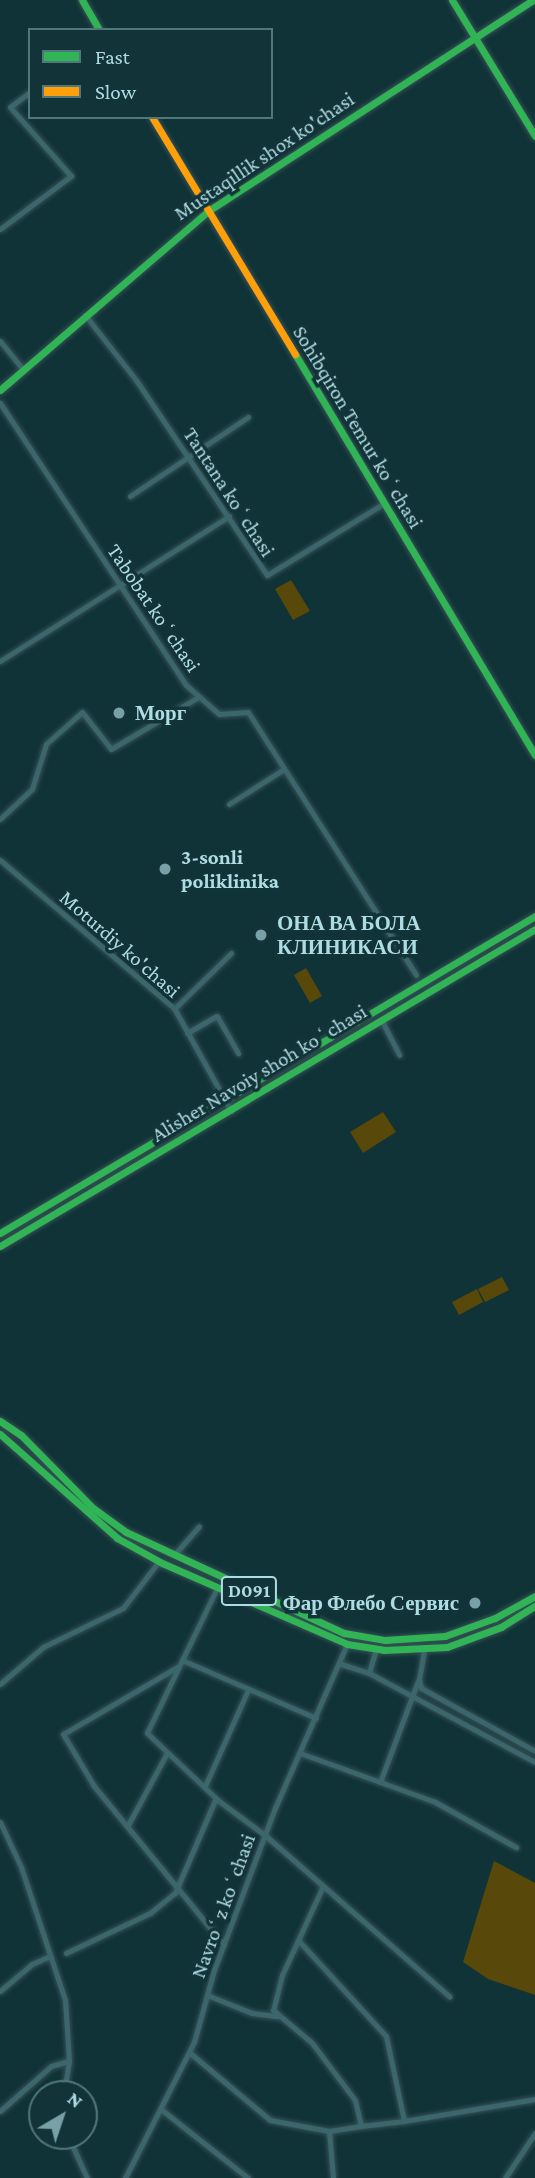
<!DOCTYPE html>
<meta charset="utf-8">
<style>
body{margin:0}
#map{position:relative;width:535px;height:2178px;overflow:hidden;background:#103337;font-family:"Crimson Pro",serif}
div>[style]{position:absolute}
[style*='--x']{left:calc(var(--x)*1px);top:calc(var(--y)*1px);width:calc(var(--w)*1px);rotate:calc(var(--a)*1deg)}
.green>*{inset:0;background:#584809}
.roads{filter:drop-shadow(0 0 2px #355155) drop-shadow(0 0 2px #355155)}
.street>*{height:5px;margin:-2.5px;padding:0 2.5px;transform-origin:2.5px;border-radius:2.5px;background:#3b676c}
.fast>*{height:7px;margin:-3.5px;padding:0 3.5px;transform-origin:3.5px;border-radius:3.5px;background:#30b455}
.slow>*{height:7px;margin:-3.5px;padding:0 3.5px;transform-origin:3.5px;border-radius:3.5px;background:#ff9f0a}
.dots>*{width:19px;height:19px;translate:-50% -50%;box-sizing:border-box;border:4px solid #123337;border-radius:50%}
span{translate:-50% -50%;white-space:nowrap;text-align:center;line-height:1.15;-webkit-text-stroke:7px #123337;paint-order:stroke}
.shield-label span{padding:2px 5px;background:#123337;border:2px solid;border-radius:5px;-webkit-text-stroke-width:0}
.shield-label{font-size:19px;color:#aedce3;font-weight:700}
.street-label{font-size:21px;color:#aedce3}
.poi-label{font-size:21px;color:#aedce3;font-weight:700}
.left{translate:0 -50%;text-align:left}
.right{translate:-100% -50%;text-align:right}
.legend{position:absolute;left:28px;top:28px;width:245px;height:91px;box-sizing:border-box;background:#123337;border:2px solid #50777c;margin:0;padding:9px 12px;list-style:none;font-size:21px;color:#aedce3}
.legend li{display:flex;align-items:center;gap:14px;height:35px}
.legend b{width:35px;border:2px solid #50777c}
.north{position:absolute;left:28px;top:2080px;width:70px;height:70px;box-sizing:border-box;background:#123337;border:2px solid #50777c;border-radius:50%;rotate:39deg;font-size:19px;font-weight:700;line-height:28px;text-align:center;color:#aedce3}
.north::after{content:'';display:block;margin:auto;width:24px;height:32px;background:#77a1a7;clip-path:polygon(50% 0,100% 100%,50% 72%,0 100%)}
</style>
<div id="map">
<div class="green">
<div style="clip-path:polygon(291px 580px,310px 611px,293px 620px,275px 589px)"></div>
<div style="clip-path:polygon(306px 968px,322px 996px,310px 1003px,294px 975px)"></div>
<div style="clip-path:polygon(383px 1112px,396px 1132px,363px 1153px,350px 1132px)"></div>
<div style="clip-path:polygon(502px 1277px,509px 1290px,485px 1302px,478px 1289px)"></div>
<div style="clip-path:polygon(477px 1289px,483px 1302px,459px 1315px,452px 1302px)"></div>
<div style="clip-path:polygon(494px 1861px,535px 1883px,535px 1995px,488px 1979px,463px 1962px)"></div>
</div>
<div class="roads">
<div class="street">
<div style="--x:0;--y:229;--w:89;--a:-36.7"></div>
<div style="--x:71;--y:176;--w:92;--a:-131.5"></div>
<div style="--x:10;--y:107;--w:25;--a:-37"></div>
<div style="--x:85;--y:315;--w:83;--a:51.9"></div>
<div style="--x:136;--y:380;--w:235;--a:56.1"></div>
<div style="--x:267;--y:575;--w:136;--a:-31.5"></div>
<div style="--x:0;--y:341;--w:36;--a:51"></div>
<div style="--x:0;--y:403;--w:338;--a:56.6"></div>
<div style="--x:186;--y:685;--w:44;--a:41.3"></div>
<div style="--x:219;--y:714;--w:29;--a:-4"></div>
<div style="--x:248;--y:712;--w:312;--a:57.4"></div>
<div style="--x:130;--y:496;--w:142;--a:-33.8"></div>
<div style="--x:0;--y:661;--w:271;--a:-32.3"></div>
<div style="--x:229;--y:804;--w:65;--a:-32.5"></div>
<div style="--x:0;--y:819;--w:44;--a:-43.2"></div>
<div style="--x:32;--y:789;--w:47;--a:-72.7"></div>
<div style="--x:46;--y:744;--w:48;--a:-41.6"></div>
<div style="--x:82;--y:712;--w:47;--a:51.9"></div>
<div style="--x:111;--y:749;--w:100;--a:-30.7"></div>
<div style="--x:0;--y:860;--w:228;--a:40.4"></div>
<div style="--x:174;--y:1008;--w:118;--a:61"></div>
<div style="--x:174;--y:1009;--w:80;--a:-44.5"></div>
<div style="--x:382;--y:1021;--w:38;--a:63"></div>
<div style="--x:187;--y:1033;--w:34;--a:-30"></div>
<div style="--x:217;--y:1016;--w:43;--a:60.4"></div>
<div style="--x:174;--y:1555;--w:38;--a:-49"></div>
<div style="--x:217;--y:1588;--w:161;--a:115.8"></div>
<div style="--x:147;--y:1733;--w:99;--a:43.4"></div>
<div style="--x:219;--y:1801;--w:59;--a:36.7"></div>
<div style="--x:266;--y:1836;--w:244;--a:41.2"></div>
<div style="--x:424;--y:1651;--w:28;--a:100"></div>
<div style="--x:419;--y:1679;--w:9;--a:77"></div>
<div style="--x:421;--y:1688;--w:130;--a:28.9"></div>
<div style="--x:182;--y:1660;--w:146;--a:23.4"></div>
<div style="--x:341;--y:1664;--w:29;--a:18"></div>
<div style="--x:369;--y:1673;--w:188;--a:28.2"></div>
<div style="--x:179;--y:1666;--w:134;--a:149.6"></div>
<div style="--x:63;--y:1734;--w:61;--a:59.2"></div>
<div style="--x:94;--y:1786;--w:205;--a:50.7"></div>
<div style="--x:369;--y:1673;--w:25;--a:-74"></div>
<div style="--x:0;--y:1684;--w:57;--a:-40.7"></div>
<div style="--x:43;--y:1647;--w:89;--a:-26"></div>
<div style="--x:123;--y:1608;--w:59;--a:-52.5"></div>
<div style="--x:300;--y:1753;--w:144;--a:19.9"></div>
<div style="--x:435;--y:1802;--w:93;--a:29.1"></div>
<div style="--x:380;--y:1782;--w:108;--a:-69.4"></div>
<div style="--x:205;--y:1786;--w:103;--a:-65.9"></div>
<div style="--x:0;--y:1822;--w:50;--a:65"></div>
<div style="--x:21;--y:1867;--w:140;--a:71.7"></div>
<div style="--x:65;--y:2000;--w:61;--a:86.2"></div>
<div style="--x:69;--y:2061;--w:33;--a:99"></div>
<div style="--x:128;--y:1825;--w:82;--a:-61.6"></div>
<div style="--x:323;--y:1886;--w:98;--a:114.7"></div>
<div style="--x:282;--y:1975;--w:36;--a:104"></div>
<div style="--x:273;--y:2010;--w:51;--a:40.2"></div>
<div style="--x:312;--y:2043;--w:71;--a:53"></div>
<div style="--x:355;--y:2100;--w:27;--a:77"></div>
<div style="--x:361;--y:2126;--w:32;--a:171"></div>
<div style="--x:329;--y:2131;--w:47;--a:85.1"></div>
<div style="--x:298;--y:1940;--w:130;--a:47.5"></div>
<div style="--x:386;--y:2036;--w:87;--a:78"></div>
<div style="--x:404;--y:2121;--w:43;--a:173.4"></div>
<div style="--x:66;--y:1953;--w:93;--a:-25.5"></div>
<div style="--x:150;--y:1913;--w:32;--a:-39"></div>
<div style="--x:175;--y:1893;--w:103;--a:-66.7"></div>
<div style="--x:0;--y:1991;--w:42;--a:-40.2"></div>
<div style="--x:32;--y:1964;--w:20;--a:-24"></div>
<div style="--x:207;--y:1995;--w:48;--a:21.8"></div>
<div style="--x:252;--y:2013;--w:26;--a:7"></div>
<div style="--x:190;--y:2053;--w:104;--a:39.9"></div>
<div style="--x:270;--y:2120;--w:60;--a:10.6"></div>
<div style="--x:162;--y:2110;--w:110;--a:38.3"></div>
<div style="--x:0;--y:2111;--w:68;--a:-41.4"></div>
<div style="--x:51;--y:2066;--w:19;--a:-16"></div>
<div style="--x:404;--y:2121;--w:133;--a:-9.5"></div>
<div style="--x:68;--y:2136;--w:46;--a:65.7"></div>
<div style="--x:125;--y:2178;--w:153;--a:-63.1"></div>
<div style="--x:194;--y:2042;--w:75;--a:-74.5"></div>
<div style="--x:214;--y:1970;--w:173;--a:-69.4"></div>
<div style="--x:275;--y:1808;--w:179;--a:-66.3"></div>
<div style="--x:505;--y:2178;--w:54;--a:-56.3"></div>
</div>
<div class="fast">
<div style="--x:82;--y:0;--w:34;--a:60"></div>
<div style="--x:452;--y:0;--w:159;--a:58.6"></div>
<div style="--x:295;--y:354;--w:467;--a:59.1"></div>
<div style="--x:0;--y:390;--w:274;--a:-40.7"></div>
<div style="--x:208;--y:211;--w:387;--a:-33"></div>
<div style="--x:0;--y:1233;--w:622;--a:-30.65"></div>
<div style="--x:0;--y:1246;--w:622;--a:-30.65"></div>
<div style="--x:0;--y:1421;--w:25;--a:34"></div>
<div style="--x:21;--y:1435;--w:103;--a:45.4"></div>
<div style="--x:93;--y:1508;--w:41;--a:36"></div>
<div style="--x:126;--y:1532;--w:240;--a:24.9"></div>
<div style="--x:344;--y:1633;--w:42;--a:9.7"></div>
<div style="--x:385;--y:1640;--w:60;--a:-3.8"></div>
<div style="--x:445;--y:1636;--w:53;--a:-19.8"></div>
<div style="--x:495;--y:1618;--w:46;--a:-28.8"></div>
<div style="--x:0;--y:1434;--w:157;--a:41.6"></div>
<div style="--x:117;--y:1538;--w:51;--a:29.1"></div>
<div style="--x:162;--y:1563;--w:202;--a:23.6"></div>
<div style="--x:347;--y:1644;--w:37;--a:9"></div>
<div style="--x:384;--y:1650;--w:63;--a:-2.7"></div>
<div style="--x:447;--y:1647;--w:58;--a:-20.3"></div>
<div style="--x:501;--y:1627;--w:40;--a:-32"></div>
</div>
<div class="slow">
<div style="--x:152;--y:117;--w:277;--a:58.9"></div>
</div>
</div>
<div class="dots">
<div style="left:119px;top:713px;background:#77a1a7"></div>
<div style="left:165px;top:869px;background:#77a1a7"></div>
<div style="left:261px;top:935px;background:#77a1a7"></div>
<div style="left:475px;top:1603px;background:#77a1a7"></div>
</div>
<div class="shield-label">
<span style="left:249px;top:1591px">D091</span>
</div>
<div class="street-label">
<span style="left:264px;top:156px;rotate:-34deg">Mustaqillik shox ko'chasi</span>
<span style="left:358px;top:427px;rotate:59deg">Sohibqiron Temur koʻchasi</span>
<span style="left:229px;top:492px;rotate:57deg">Tantana koʻchasi</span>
<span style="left:154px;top:608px;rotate:56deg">Tabobat koʻchasi</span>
<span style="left:120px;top:944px;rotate:41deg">Moturdiy ko'chasi</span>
<span style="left:259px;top:1073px;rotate:-31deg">Alisher Navoiy shoh koʻchasi</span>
<span style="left:223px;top:1906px;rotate:-70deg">Navroʻz koʻchasi</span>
</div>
<div class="poi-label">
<span class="left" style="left:135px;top:713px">Морг</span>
<span class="left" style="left:181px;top:869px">3-sonli<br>poliklinika</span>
<span class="left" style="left:277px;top:935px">ОНА ВА БОЛА<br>КЛИНИКАСИ</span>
<span class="right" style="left:459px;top:1603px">Фар Флебо Сервис</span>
</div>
<ul class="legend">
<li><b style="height:9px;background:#30b455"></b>Fast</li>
<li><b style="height:9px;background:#ff9f0a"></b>Slow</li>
</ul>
<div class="north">N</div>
</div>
